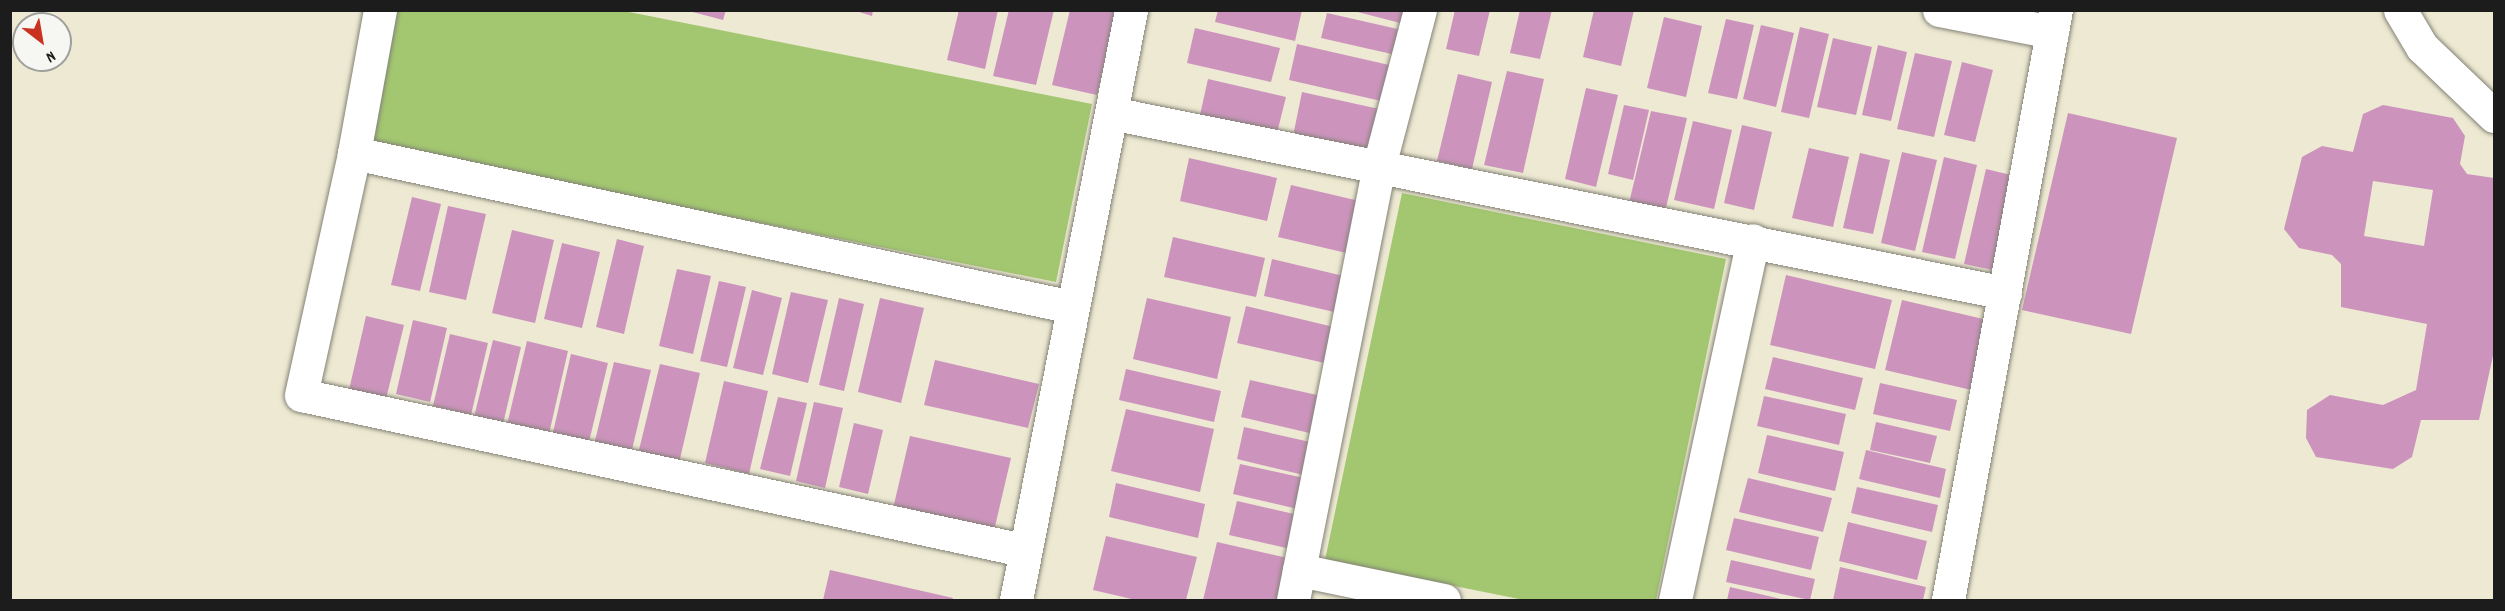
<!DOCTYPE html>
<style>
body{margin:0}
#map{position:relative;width:2505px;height:611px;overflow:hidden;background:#ede9d2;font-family:Dekko,sans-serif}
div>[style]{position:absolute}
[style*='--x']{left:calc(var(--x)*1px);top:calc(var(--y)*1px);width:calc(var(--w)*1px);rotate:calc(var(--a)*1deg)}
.green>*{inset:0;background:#a2c770}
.building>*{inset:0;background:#cc94bd}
.roads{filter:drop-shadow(0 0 2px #848277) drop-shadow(0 0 2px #848277)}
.minor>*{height:33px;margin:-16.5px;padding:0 16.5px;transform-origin:16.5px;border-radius:16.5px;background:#fff}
span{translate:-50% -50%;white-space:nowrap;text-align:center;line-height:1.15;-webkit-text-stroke:5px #f6f6f2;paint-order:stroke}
.frame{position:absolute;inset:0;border:12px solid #1c1c1c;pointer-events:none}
.north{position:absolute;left:12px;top:12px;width:60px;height:60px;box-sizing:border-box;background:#f6f6f2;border:2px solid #9f9f9c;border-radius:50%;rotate:149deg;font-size:16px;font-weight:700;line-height:24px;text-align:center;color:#1c1c1c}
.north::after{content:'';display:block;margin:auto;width:21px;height:27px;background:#c8321e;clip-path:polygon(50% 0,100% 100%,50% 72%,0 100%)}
</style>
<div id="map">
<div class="green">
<div style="clip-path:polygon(392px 11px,624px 11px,1092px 104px,1056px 282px,364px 144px)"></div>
<div style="clip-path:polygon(1402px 193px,1726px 259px,1656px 600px,1524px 600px,1325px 560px)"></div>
</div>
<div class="building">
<div style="clip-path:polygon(685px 10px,726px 10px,723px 20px)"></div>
<div style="clip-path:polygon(853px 10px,873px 10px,872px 16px)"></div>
<div style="clip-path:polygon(959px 10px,998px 10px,985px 69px,947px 60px)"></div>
<div style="clip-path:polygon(1009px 10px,1054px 10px,1036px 85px,993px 76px)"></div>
<div style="clip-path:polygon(1070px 10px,1117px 10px,1097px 95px,1052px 85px)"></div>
<div style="clip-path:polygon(1218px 10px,1302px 10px,1295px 41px,1215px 22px)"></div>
<div style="clip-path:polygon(1350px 10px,1407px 10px,1404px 24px)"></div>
<div style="clip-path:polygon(1455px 10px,1490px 10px,1479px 56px,1446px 49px)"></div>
<div style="clip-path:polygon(1520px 10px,1552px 10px,1540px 59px,1510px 53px)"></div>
<div style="clip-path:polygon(1594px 10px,1634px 10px,1621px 66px,1583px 57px)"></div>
<div style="clip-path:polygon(1327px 13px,1402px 30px,1396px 55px,1321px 38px)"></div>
<div style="clip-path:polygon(1664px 17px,1702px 26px,1686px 97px,1647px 88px)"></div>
<div style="clip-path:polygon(1726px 19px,1754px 25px,1737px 99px,1708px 93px)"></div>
<div style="clip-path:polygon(1761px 25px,1794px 33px,1776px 107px,1743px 99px)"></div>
<div style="clip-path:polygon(1800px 27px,1829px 34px,1809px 118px,1781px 112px)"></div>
<div style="clip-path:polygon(1195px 28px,1280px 48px,1271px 82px,1187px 63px)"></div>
<div style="clip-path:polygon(1833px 38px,1872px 47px,1856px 115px,1817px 107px)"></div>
<div style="clip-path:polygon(1297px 44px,1398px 67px,1390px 103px,1289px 80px)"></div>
<div style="clip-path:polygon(1878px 45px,1907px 52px,1891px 121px,1862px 115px)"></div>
<div style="clip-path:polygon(1915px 53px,1952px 61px,1934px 137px,1897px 129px)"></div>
<div style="clip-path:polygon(1962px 62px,1993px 70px,1975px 142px,1944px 135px)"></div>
<div style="clip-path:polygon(1507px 71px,1544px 79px,1523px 173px,1484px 165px)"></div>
<div style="clip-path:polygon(1458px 74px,1492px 82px,1472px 169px,1437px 161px)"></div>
<div style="clip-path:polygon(1208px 79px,1286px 97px,1277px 133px,1200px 115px)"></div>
<div style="clip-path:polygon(1586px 88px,1618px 95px,1596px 187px,1565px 179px)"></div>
<div style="clip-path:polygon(1302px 92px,1379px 109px,1367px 158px,1292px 141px)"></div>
<div style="clip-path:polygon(1624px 105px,1649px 110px,1633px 180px,1608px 174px)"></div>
<div style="clip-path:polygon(evenodd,2383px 105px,2453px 118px,2465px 136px,2460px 164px,2467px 174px,2494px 178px,2494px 351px,2479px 420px,2421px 420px,2412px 457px,2393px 469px,2316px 457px,2306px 438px,2307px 410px,2330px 395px,2383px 405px,2416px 390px,2427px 324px,2341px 307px,2341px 264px,2332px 255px,2299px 248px,2284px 229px,2302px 157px,2322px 146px,2353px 152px,2363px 114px,2383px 105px,2373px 181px,2433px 190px,2424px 246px,2364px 236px,2373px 181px)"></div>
<div style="clip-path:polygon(1651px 111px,1687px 118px,1665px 212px,1629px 203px)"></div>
<div style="clip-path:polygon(2068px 113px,2177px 138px,2131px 334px,2022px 310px)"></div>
<div style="clip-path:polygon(1693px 121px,1732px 130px,1714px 209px,1674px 200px)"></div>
<div style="clip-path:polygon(1742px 125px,1772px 132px,1754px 210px,1724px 203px)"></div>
<div style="clip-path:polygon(1809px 148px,1849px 157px,1833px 227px,1792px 218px)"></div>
<div style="clip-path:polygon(1902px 152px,1937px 160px,1915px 251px,1881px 243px)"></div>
<div style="clip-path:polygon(1860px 153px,1890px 160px,1873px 234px,1843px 228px)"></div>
<div style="clip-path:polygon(1944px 157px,1977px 165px,1955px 259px,1922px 252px)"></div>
<div style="clip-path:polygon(1189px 158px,1277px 178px,1267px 221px,1180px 201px)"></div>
<div style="clip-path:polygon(1986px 169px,2015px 176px,1993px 270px,1964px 264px)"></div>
<div style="clip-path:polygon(1291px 185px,1368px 203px,1355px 255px,1278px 237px)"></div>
<div style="clip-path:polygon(412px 197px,441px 204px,420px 291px,391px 285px)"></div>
<div style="clip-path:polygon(448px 206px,486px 214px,466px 300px,429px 292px)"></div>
<div style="clip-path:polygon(512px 230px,554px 240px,535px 323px,492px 313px)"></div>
<div style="clip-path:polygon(1173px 237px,1265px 258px,1256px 297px,1164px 277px)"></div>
<div style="clip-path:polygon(617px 239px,644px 246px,624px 334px,596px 327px)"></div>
<div style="clip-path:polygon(562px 243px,600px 252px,582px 328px,544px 319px)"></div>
<div style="clip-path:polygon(1272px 259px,1352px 278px,1343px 314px,1264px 296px)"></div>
<div style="clip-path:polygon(677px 269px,711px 276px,693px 354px,659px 346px)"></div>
<div style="clip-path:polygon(1786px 275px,1892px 300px,1875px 369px,1770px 345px)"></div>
<div style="clip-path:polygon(719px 281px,746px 287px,727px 367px,700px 361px)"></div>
<div style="clip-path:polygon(752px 290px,782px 298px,763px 375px,733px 368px)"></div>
<div style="clip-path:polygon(791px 292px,828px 300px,808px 383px,772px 374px)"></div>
<div style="clip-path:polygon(839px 298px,864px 304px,844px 391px,819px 385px)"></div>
<div style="clip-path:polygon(880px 298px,924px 308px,901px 403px,858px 392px)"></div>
<div style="clip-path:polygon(1147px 298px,1231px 317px,1217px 379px,1133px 359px)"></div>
<div style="clip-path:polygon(1902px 300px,1996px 322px,1980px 392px,1885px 370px)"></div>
<div style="clip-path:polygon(1246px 306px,1338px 328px,1329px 364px,1237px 343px)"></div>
<div style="clip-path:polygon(366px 316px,404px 325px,386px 399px,349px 390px)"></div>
<div style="clip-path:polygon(413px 320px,447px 328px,430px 402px,396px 394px)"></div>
<div style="clip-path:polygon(450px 334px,488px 343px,471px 415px,433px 406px)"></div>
<div style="clip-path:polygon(493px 340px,521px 347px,503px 424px,474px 417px)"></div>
<div style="clip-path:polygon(527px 341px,568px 351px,548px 438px,506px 429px)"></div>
<div style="clip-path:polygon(571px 354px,608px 363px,587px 450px,551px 441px)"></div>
<div style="clip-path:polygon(1773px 357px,1863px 378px,1855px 410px,1765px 389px)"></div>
<div style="clip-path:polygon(935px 360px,1039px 384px,1028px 428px,924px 405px)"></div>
<div style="clip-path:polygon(614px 362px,651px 370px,630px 458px,593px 449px)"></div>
<div style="clip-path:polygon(660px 364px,700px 373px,679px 463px,638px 454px)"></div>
<div style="clip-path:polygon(1126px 369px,1221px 391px,1214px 422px,1119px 400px)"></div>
<div style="clip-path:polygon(1250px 380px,1326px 397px,1318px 435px,1241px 417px)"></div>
<div style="clip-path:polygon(724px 381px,768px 391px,749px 474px,705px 463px)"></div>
<div style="clip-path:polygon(1880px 383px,1957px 400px,1950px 431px,1873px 414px)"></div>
<div style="clip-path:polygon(1764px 396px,1846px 414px,1839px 445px,1757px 426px)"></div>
<div style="clip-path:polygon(778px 397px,807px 403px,790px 476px,760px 469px)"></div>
<div style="clip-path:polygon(814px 402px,843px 408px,825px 488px,796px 481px)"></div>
<div style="clip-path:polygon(1126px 409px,1214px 429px,1200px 492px,1111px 471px)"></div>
<div style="clip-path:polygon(1876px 422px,1937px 436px,1930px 463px,1870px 450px)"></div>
<div style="clip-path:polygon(854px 423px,883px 430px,868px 494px,839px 487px)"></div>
<div style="clip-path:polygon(1244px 427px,1319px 444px,1312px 477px,1237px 459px)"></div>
<div style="clip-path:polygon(1767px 435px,1844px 452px,1835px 491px,1758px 473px)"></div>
<div style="clip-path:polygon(910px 436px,1011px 458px,993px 535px,892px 513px)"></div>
<div style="clip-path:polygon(1866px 450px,1946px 469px,1940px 498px,1859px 479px)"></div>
<div style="clip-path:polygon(1240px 464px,1313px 480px,1306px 511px,1233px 494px)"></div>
<div style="clip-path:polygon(1748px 478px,1832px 498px,1823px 532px,1739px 512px)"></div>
<div style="clip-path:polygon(1116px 483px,1205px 504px,1198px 538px,1109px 517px)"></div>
<div style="clip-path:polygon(1857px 487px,1938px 505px,1932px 532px,1851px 513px)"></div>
<div style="clip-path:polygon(1237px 501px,1307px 517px,1299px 551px,1229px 535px)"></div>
<div style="clip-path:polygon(1734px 518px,1819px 537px,1811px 570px,1726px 550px)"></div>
<div style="clip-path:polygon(1848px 522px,1927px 541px,1917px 580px,1839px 561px)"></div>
<div style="clip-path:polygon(1106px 536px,1197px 557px,1186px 600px,1136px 600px,1093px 590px)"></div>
<div style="clip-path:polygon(1217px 542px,1296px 560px,1286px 600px,1203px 600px)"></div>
<div style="clip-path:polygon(1731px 560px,1815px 579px,1810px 600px,1726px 582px)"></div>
<div style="clip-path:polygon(1840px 567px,1926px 587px,1923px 600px,1833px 600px)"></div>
<div style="clip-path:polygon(830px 570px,953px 598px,952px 600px,823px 600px)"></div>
<div style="clip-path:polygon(1730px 587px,1785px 600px,1727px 600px)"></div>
</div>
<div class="roads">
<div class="minor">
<div style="--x:1939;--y:10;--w:115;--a:11"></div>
<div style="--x:2400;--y:10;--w:43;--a:59.3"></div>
<div style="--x:2422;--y:47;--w:100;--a:43.8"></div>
<div style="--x:1111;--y:113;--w:912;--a:11.38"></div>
<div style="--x:354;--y:153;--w:145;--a:-79.7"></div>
<div style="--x:1023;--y:550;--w:738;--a:-167.88"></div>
<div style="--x:301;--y:395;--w:248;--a:-77.6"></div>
<div style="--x:354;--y:153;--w:734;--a:12.11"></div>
<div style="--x:1299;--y:570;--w:148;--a:11.7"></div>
<div style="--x:1016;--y:600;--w:601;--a:-78.97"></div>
<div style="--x:1293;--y:600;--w:442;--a:-78.8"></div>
<div style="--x:1379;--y:166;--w:161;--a:-75.3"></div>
<div style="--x:1675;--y:600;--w:368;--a:-77.8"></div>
<div style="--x:1948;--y:600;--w:600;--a:-79.63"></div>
</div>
</div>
<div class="frame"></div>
<div class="north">N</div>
</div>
